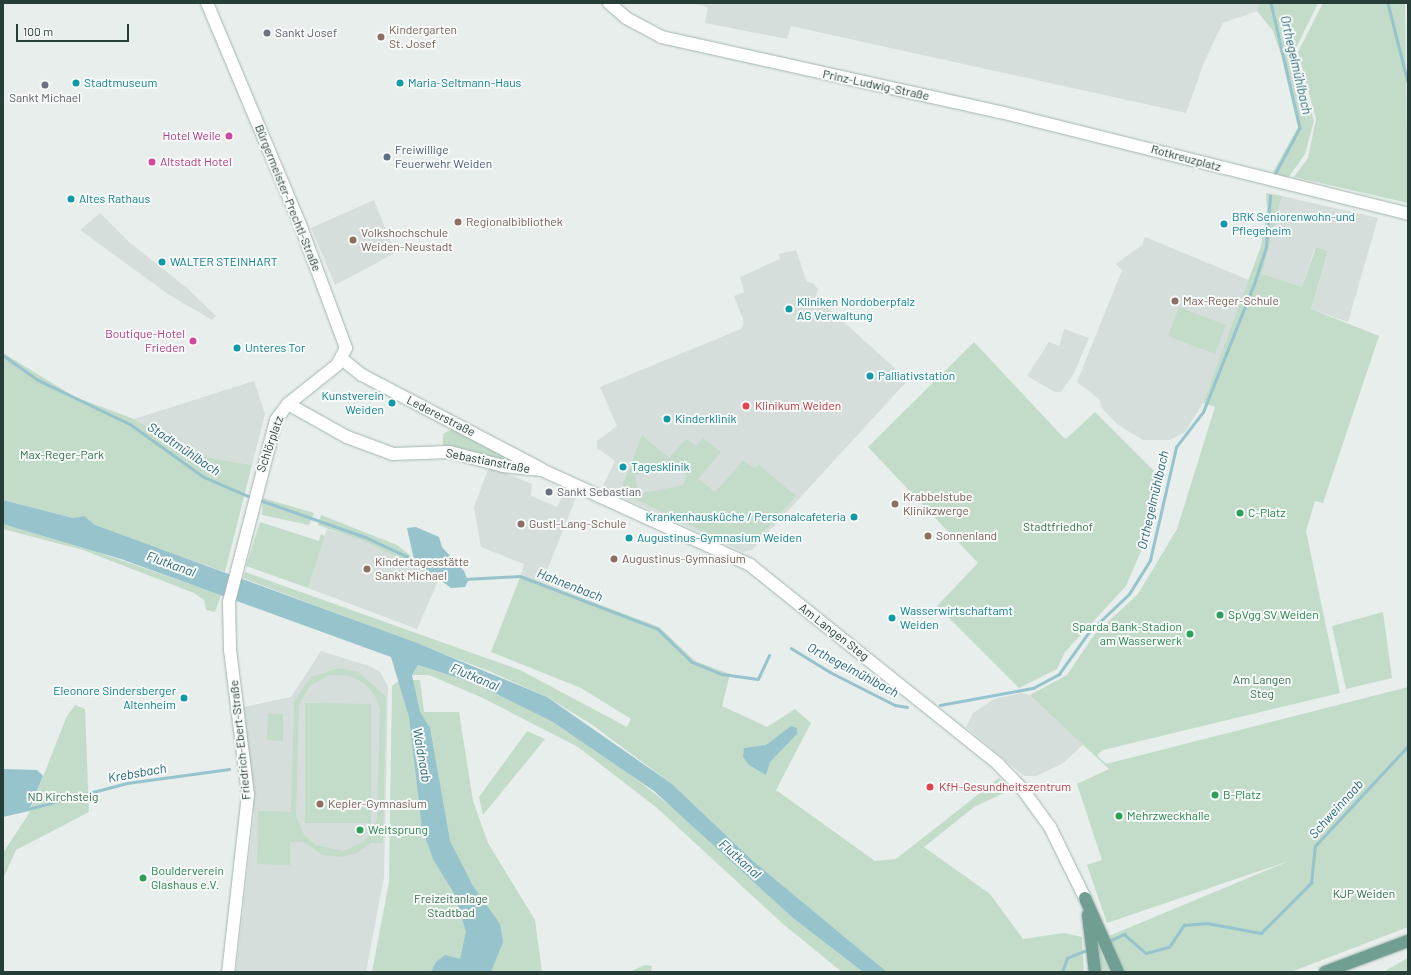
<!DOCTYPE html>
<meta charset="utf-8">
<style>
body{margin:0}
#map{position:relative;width:1411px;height:975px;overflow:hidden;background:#e7eeeb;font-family:Barlow,sans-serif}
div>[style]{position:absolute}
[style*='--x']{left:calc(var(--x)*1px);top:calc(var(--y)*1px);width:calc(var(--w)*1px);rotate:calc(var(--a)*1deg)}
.built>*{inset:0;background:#d5deda}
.green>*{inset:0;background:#c3dcca}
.round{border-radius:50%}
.water>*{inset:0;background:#96c3cc}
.stream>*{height:2.5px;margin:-1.25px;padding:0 1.25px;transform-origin:1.25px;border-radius:1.25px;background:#96c3cc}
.roads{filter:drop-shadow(0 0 1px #a3b5af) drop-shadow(0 0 1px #a3b5af)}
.secondary>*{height:12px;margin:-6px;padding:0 6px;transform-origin:6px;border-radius:6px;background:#fff}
.primary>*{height:12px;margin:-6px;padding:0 6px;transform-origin:6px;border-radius:6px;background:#719e93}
.dots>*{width:11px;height:11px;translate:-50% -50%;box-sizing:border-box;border:2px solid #f7faf9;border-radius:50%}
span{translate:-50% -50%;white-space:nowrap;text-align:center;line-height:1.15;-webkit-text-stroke:4px #f7faf9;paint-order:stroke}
.education-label{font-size:12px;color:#785e54}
.left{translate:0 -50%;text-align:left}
.worship-label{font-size:12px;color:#5b616d}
.culture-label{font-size:12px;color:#0d838f}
.right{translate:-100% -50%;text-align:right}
.street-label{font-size:12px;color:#273e38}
.hotel-label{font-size:12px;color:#b23c85}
.service-label{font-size:12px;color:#4e5e75}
.health-label{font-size:12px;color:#be3a42}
.park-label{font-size:12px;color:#36714d}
.leisure-label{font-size:12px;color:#27864d}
.water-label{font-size:13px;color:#276775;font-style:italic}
.frame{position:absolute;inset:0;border:4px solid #273e38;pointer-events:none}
.scale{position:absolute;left:16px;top:24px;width:113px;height:18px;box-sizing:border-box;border:2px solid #273e38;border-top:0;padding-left:5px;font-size:12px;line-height:14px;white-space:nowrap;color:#273e38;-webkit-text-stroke:3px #f7faf9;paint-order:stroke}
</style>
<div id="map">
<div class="built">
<div style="clip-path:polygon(692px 3px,1260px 3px,1257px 11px,1223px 23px,1205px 60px,1186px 113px,791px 26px,787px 39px,705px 23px,708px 7px)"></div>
<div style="clip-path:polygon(1282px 196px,1378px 218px,1348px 322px,1311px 309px,1328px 252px,1315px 247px,1302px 287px,1262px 274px)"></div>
<div style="clip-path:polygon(374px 200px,395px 253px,335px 285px,311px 228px)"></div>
<div style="clip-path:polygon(100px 213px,129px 242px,187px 288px,216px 316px,212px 320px,168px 294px,80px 230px)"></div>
<div style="clip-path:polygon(1145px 237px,1249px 280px,1203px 403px,1185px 432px,1170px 440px,1143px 440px,1133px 434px,1117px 424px,1102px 408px,1099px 399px,1077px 382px,1122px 270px,1116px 264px,1142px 245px)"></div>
<div style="clip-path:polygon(796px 250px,807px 282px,813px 283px,818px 289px,816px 297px,908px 380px,752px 550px,743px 552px,602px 488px,615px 461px,597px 448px,597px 441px,617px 426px,600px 387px,741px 329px,744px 322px,734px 296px,744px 292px,740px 277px,780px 259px,779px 254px)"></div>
<div style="clip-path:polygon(1064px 329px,1089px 338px,1074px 373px,1061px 392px,1055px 392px,1027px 376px,1049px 342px,1059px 346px)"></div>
<div style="clip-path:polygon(254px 381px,265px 414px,252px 465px,199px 456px,134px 419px)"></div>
<div style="clip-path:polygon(489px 467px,532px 484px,531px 496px,557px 507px,566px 489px,577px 495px,546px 573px,575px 594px,521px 575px,524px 564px,481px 547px,474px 507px)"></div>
<div style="clip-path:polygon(327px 529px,369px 543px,439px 579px,417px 629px,308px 588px)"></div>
<div style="clip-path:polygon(321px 651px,372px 667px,380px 672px,388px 686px,384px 877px,366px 972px,236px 972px,254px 815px,244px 707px,291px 697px)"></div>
<div style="clip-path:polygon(1021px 693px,1030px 695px,1085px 743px,1062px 764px,1036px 776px,1024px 776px,966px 727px,973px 713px,994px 699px)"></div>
</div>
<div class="green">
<div style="clip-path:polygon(1260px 3px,1318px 3px,1294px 52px,1314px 121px,1305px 154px,1288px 178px,1273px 172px,1298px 127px,1281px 55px,1273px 31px,1257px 11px)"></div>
<div style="clip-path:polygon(1323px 3px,1405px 3px,1408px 203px,1294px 177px,1308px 158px,1316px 119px,1298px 52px)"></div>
<div style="clip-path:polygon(1266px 193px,1282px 196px,1262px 274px,1302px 287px,1316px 247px,1328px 251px,1311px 309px,1379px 336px,1323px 503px,1315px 501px,1306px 531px,1340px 693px,1103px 750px,1097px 755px,1106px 764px,1408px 687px,1408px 927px,1291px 972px,1124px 972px,1109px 936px,1289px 861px,1107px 923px,1087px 865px,1102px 860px,1077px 784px,1109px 769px,1030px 695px,1067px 675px,1094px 635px,1138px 594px,1177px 529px,1215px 407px,1203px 403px,1261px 246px,1267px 209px)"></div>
<div style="clip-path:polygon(1179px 307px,1226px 325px,1215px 354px,1168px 336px)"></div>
<div style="clip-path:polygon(974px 342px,1063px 437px,1066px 439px,1095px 412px,1163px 480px,1147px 537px,1126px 586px,1065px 652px,1057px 669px,1019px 688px,937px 606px,978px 563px,868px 447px)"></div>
<div style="clip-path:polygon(3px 353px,75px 397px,134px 419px,199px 456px,252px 465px,225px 572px,73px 518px,3px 500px)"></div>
<div style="clip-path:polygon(452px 429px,515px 459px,512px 466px,443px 445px,443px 434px)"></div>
<div style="clip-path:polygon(evenodd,642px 435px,669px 458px,686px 439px,696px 446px,703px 438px,721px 452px,698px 479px,715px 492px,743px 461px,755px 468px,759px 465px,796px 496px,753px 544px,728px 543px,620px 492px,642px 435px,674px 467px,687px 475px,683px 485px,639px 494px,635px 475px,674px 467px)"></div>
<div style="clip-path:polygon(263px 498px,314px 513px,309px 525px,262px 515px)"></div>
<div style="clip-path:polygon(321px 515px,397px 545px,440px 579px,368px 543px,318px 525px)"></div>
<div style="clip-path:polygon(260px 522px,319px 541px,321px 534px,325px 536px,308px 588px,246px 566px)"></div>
<div style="clip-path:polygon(3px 524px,75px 544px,221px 595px,215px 612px,206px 610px,204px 600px,194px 593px,83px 550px,3px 529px)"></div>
<div style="clip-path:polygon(245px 572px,520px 670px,627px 727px,631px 719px,581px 688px,491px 652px,521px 575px,659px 627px,695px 661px,730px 674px,722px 706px,767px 727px,795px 709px,811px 723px,776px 790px,875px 861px,896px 859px,999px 778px,1010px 790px,974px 807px,924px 847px,990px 894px,1023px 939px,1064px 933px,1082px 937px,1084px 972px,887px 972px,753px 861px,672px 784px,591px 724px,547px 697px,489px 671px,243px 578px)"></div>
<div style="clip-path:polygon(1383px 612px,1392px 678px,1346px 689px,1332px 626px)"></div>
<div style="clip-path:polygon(418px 665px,474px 683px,553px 722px,621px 767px,678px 812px,793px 918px,863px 972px,842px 972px,783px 924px,657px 808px,578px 747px,483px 698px,429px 675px,412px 675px)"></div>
<div style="clip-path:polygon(evenodd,339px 668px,359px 672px,386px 697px,383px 843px,371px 843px,355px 854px,339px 857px,323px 855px,303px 842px,290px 842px,290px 865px,257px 864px,258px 811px,291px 812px,294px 701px,311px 677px,339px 668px,329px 675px,349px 676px,364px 683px,374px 694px,380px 709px,377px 819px,366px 840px,344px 851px,316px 845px,304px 835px,296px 816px,299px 704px,310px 686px,329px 675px)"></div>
<div style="clip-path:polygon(400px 680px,420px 680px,424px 712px,459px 712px,473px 801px,488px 843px,535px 920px,542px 972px,372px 972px,389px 882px,392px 686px)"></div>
<div style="clip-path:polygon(305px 703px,371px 704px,371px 823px,305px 823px)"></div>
<div style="clip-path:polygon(75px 705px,85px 709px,89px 812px,16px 850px,3px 879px,3px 853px,28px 815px,66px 718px)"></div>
<div style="clip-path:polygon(268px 714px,283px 714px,283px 741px,267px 740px)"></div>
<div style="clip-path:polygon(527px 731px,545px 739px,483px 815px,479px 797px)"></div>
<div class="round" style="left:354px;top:825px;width:12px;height:12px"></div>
<div style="clip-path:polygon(1097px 942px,1105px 962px,1110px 972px,1098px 972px)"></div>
<div style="clip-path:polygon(1408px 958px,1408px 972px,1383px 972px,1385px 971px)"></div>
<div style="clip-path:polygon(645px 965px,652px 966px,651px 972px,629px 972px)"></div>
</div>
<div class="water">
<div style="clip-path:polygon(3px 500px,73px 518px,84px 516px,95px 525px,417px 643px,547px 697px,672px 784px,753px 861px,887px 972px,863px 972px,793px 918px,654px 791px,553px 722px,474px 683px,418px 665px,412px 675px,420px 712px,430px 728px,450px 841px,473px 886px,500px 924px,503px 942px,491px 972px,431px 972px,436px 962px,445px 955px,460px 959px,466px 932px,455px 895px,433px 859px,422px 828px,409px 717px,391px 657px,121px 559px,3px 524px)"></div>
<div style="clip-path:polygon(416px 527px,439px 537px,442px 547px,464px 571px,468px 581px,465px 587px,451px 588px,414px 560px,407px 528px)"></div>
<div style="clip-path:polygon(791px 726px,797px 728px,797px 734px,770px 762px,766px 775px,749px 765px,743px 757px,744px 748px,766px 745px)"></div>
<div style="clip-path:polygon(3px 769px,37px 770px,43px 776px,29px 811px,3px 817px)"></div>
</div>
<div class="stream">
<div style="--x:1271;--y:3;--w:128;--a:76.9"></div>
<div style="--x:1300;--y:128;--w:51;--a:118.1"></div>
<div style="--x:1388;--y:3;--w:81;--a:75.8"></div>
<div style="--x:3;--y:355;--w:43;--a:35.5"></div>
<div style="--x:38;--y:380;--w:102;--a:25.6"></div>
<div style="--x:130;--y:424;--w:91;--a:35.6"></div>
<div style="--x:204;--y:477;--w:53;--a:23.2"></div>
<div style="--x:260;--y:500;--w:111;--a:19.4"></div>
<div style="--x:365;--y:537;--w:57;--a:24.8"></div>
<div style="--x:465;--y:579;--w:55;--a:-3.1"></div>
<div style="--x:520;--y:576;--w:148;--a:21"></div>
<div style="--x:658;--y:629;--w:47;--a:44.1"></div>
<div style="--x:692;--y:662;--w:32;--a:22"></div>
<div style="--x:722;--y:674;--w:36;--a:8"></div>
<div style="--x:758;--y:679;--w:26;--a:-65"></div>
<div style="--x:791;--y:648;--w:46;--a:31.6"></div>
<div style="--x:830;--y:672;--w:73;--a:26.9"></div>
<div style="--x:895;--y:705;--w:12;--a:9"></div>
<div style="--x:940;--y:705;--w:95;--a:-10.4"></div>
<div style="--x:1033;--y:688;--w:30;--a:-28"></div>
<div style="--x:1059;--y:674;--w:52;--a:-54.5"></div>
<div style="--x:1089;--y:632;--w:55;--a:-43.5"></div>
<div style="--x:1129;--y:594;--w:40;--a:-58"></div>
<div style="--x:1150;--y:560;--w:116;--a:-77"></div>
<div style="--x:1176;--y:447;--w:44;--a:-52.4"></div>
<div style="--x:1203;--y:412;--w:138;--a:-68.3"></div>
<div style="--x:1254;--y:284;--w:39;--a:-72"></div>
<div style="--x:1266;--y:247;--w:51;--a:-85.5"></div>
<div style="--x:28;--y:809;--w:102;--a:-14.7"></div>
<div style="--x:127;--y:783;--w:103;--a:-7.8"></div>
<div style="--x:1109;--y:941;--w:17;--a:-25"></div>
<div style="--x:1124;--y:934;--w:29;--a:41"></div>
<div style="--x:1146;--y:953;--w:24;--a:-15"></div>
<div style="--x:1169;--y:947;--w:27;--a:-56"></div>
<div style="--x:1184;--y:925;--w:23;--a:-5"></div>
<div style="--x:1207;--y:923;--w:55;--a:10.5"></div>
<div style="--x:1261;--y:933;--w:71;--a:-45"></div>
<div style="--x:1311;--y:883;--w:37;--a:-84"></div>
<div style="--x:1315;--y:846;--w:137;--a:-47.1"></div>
<div style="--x:1062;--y:972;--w:15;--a:-70"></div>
<div style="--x:1067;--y:958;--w:24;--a:-22"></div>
</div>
<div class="roads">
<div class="secondary">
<div style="--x:207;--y:3;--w:243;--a:67.2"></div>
<div style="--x:301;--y:227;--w:129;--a:69.6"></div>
<div style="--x:346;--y:348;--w:19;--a:118"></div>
<div style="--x:337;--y:365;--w:63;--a:141.5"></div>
<div style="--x:288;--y:404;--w:20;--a:127"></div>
<div style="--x:276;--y:420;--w:188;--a:104.5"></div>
<div style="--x:229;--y:602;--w:48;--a:88.8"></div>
<div style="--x:230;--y:650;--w:146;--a:82.9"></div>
<div style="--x:248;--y:795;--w:178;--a:96.4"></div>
<div style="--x:609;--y:3;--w:23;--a:41"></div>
<div style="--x:626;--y:18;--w:40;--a:28"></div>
<div style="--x:661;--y:37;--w:347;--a:12.5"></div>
<div style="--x:1000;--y:112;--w:421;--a:14"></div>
<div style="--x:342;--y:359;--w:26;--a:39"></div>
<div style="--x:362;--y:375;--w:202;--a:27.7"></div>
<div style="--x:288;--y:404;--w:68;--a:29.2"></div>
<div style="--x:347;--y:437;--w:49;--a:20.3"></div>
<div style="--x:393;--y:454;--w:57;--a:-2"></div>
<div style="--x:450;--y:452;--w:55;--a:14.8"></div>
<div style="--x:503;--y:466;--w:39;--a:6"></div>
<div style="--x:542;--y:470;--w:229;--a:24.5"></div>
<div style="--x:750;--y:565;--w:318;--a:38.7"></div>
<div style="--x:998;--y:764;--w:36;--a:46"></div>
<div style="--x:1023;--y:790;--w:46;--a:53.9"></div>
<div style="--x:1050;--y:827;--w:79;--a:63.8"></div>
</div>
<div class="primary">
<div style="--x:1085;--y:898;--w:81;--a:66"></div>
<div style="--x:1088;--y:915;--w:57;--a:83"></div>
<div style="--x:1325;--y:972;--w:89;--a:-20.5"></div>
</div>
</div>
<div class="dots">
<div style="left:267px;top:33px;background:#6b7280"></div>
<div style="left:381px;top:37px;background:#8d6e63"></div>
<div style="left:76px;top:83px;background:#0f9aa8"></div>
<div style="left:400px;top:83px;background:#0f9aa8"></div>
<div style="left:45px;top:85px;background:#6b7280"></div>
<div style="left:229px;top:136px;background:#d1479c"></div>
<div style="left:387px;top:157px;background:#5c6f8a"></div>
<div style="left:152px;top:162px;background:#d1479c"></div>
<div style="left:71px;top:199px;background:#0f9aa8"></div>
<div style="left:458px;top:222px;background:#8d6e63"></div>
<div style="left:1224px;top:224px;background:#0f9aa8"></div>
<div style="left:353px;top:240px;background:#8d6e63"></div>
<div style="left:162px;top:262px;background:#0f9aa8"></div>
<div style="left:1175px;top:301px;background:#8d6e63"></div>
<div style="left:789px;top:309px;background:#0f9aa8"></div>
<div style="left:193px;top:341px;background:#d1479c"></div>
<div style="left:237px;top:348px;background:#0f9aa8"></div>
<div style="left:870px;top:376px;background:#0f9aa8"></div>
<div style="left:392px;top:403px;background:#0f9aa8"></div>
<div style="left:746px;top:406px;background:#e0444e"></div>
<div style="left:667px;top:419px;background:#0f9aa8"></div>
<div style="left:623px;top:467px;background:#0f9aa8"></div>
<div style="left:549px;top:492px;background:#6b7280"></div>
<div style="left:895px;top:504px;background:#8d6e63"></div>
<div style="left:1240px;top:513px;background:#2e9e5b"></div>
<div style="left:854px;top:517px;background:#0f9aa8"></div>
<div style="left:521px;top:524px;background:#8d6e63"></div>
<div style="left:928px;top:536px;background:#8d6e63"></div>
<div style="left:629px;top:538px;background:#0f9aa8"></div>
<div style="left:614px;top:559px;background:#8d6e63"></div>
<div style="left:367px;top:569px;background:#8d6e63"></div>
<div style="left:1220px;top:615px;background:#2e9e5b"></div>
<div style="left:892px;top:618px;background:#0f9aa8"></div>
<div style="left:1190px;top:634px;background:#2e9e5b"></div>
<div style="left:184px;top:698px;background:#0f9aa8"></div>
<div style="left:930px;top:787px;background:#e0444e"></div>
<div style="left:1215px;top:795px;background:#2e9e5b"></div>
<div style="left:320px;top:804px;background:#8d6e63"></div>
<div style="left:1119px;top:816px;background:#2e9e5b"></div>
<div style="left:360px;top:830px;background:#2e9e5b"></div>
<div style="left:143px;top:878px;background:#2e9e5b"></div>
</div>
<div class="education-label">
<span class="left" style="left:389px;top:37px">Kindergarten<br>St. Josef</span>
<span class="left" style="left:466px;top:222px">Regionalbibliothek</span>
<span class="left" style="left:361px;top:240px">Volkshochschule<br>Weiden-Neustadt</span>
<span class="left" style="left:1183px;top:301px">Max-Reger-Schule</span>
<span class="left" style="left:903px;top:504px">Krabbelstube<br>Klinikzwerge</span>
<span class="left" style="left:529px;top:524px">Gustl-Lang-Schule</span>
<span class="left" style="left:936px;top:536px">Sonnenland</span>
<span class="left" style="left:622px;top:559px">Augustinus-Gymnasium</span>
<span class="left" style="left:375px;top:569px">Kindertagesstätte<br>Sankt Michael</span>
<span class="left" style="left:328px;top:804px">Kepler-Gymnasium</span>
</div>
<div class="worship-label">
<span class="left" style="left:275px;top:33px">Sankt Josef</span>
<span style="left:45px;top:98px">Sankt Michael</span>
<span class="left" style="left:557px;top:492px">Sankt Sebastian</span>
</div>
<div class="culture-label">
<span class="left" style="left:84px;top:83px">Stadtmuseum</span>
<span class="left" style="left:408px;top:83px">Maria-Seltmann-Haus</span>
<span class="left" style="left:79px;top:199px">Altes Rathaus</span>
<span class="left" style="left:1232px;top:224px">BRK Seniorenwohn-und<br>Pflegeheim</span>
<span class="left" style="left:170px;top:262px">WALTER STEINHART</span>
<span class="left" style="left:797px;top:309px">Kliniken Nordoberpfalz<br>AG Verwaltung</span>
<span class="left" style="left:245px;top:348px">Unteres Tor</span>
<span class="left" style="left:878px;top:376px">Palliativstation</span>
<span class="right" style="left:384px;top:403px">Kunstverein<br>Weiden</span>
<span class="left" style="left:675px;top:419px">Kinderklinik</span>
<span class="left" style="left:631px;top:467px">Tagesklinik</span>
<span class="right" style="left:846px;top:517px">Krankenhausküche / Personalcafeteria</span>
<span class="left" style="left:637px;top:538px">Augustinus-Gymnasium Weiden</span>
<span class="left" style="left:900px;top:618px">Wasserwirtschaftamt<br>Weiden</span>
<span class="right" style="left:176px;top:698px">Eleonore Sindersberger<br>Altenheim</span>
</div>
<div class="street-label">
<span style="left:876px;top:85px;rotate:12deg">Prinz-Ludwig-Straße</span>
<span style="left:1186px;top:158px;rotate:15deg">Rotkreuzplatz</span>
<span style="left:288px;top:198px;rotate:68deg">Bürgermeister-Prechtl-Straße</span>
<span style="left:441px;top:416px;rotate:27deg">Ledererstraße</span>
<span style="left:270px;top:444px;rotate:-71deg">Schlörplatz</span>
<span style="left:488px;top:461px;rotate:11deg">Sebastianstraße</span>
<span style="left:834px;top:632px;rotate:38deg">Am Langen Steg</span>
<span style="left:240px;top:740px;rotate:-96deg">Friedrich-Ebert-Straße</span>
</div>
<div class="hotel-label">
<span class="right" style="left:221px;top:136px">Hotel Weile</span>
<span class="left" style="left:160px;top:162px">Altstadt Hotel</span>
<span class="right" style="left:185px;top:341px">Boutique-Hotel<br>Frieden</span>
</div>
<div class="service-label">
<span class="left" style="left:395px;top:157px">Freiwillige<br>Feuerwehr Weiden</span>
</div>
<div class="health-label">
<span class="left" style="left:755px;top:406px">Klinikum Weiden</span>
<span class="left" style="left:939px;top:787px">KfH-Gesundheitszentrum</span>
</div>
<div class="park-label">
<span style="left:62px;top:455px">Max-Reger-Park</span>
<span style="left:1058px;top:527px">Stadtfriedhof</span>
<span style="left:1262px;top:687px">Am Langen<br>Steg</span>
<span style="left:63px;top:797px">ND Kirchsteig</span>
<span style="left:1364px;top:894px">KJP Weiden</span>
<span style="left:451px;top:906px">Freizeitanlage<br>Stadtbad</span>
</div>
<div class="leisure-label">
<span class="left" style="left:1248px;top:513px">C-Platz</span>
<span class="left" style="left:1228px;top:615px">SpVgg SV Weiden</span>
<span class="right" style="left:1182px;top:634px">Sparda Bank-Stadion<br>am Wasserwerk</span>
<span class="left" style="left:1223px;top:795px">B-Platz</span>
<span class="left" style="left:1127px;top:816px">Mehrzweckhalle</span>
<span class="left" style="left:368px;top:830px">Weitsprung</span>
<span class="left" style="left:151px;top:878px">Boulderverein<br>Glashaus e.V.</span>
</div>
<div class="water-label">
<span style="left:1296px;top:65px;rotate:77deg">Orthegelmühlbach</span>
<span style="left:184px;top:449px;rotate:34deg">Stadtmühlbach</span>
<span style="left:1153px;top:500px;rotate:-77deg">Orthegelmühlbach</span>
<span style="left:171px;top:564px;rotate:20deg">Flutkanal</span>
<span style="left:570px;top:585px;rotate:21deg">Hahnenbach</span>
<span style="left:853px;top:670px;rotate:28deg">Orthegelmühlbach</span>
<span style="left:475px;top:677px;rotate:23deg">Flutkanal</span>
<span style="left:422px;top:755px;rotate:80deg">Waldnaab</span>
<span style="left:137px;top:773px;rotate:-10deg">Krebsbach</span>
<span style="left:1336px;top:809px;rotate:-48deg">Schweinnaab</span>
<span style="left:740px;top:859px;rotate:42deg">Flutkanal</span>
</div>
<div class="frame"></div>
<div class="scale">100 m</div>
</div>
